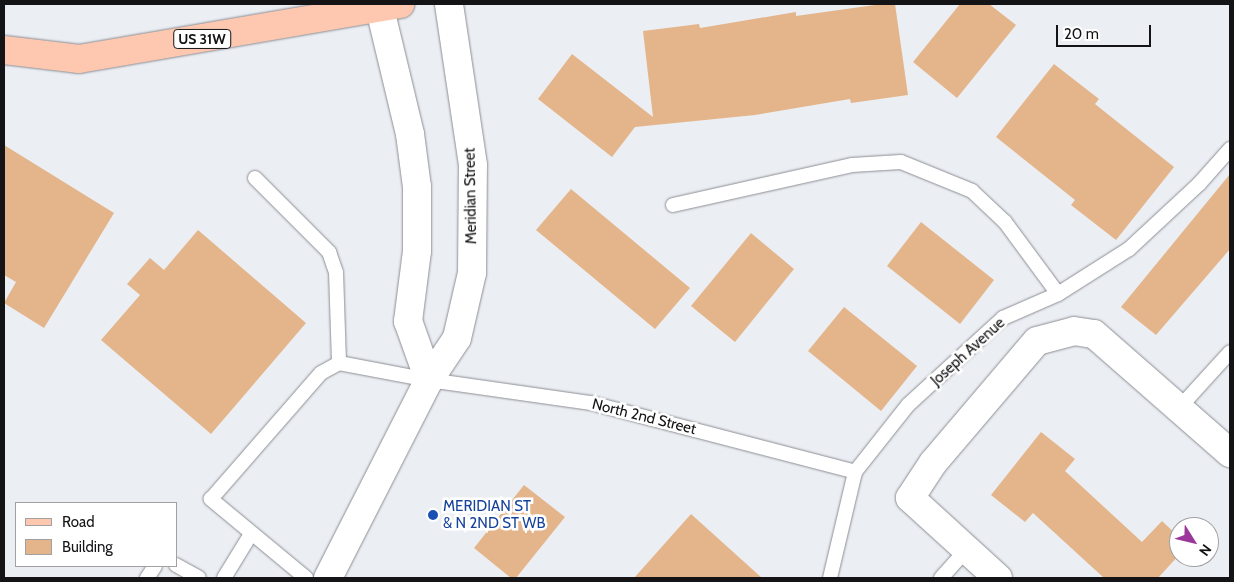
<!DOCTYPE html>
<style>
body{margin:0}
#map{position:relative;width:1234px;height:582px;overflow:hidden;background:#ebeef3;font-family:Cabin,sans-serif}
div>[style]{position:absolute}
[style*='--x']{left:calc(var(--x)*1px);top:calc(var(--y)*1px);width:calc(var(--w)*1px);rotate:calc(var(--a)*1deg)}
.building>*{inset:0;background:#e4b58a}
.roads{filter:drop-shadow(0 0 1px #8c8e94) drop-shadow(0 0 1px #8c8e94)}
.lane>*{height:14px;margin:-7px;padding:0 7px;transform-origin:7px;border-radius:7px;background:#fff}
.street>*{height:28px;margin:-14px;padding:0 14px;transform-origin:14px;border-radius:14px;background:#fff}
.secondary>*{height:28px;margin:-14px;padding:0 14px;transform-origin:14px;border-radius:14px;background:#fff}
.primary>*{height:28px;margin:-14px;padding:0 14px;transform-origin:14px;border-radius:14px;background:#fdc8af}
.dots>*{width:14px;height:14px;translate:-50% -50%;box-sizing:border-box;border:2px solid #fff;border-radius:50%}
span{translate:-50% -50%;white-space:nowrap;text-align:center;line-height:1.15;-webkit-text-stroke:5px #fff;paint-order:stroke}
.shield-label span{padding:1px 4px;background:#fff;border:1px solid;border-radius:4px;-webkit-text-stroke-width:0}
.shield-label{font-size:14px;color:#141416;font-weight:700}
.street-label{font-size:15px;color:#141416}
.transit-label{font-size:15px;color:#164399}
.left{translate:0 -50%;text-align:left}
.frame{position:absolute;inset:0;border:5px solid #141416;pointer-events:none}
.legend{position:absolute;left:15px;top:502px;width:162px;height:65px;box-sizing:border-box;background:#fff;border:1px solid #a1a1a2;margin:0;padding:6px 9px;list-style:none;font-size:15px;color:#141416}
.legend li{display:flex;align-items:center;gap:10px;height:25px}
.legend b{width:25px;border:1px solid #a1a1a2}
.north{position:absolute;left:1169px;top:517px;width:50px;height:50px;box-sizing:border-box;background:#fff;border:1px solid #a1a1a2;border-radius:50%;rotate:126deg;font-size:14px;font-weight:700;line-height:20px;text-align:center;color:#141416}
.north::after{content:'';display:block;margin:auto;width:18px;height:22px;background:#9b369b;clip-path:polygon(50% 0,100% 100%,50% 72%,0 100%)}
.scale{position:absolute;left:1056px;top:25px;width:95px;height:22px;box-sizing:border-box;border:2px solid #141416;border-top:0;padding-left:6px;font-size:15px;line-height:18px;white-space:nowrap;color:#141416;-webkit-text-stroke:4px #fff;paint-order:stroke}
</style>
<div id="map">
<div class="building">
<div style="clip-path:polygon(882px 4px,895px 4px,908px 95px,851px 103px,850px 99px,755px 115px,635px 127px,612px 157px,538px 99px,572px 54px,653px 117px,643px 31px,699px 24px,700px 28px,796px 12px,796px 16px)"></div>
<div style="clip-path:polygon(960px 4px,989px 4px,1016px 25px,957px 98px,913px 62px)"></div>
<div style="clip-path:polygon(1054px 64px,1099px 99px,1095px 104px,1174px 167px,1116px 240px,1071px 205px,1075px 200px,996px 137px)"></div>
<div style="clip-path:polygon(4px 145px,114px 213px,44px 328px,4px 303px,16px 282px,4px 275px)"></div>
<div style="clip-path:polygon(1230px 174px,1230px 249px,1156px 335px,1121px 307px)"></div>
<div style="clip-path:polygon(571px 189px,690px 288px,655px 329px,536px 230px)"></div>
<div style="clip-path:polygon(921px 222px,994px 280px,960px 324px,887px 266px)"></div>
<div style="clip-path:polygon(198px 230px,306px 323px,211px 434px,101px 340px,140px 295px,127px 284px,150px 258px,164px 270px)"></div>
<div style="clip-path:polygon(751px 233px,794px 269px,735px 342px,691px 306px)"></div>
<div style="clip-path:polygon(844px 307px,917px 366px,881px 411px,808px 351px)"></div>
<div style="clip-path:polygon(1041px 432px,1075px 459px,1065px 471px,1142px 542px,1162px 521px,1179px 537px,1179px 555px,1158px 578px,1104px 578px,1033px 513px,1025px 522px,991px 495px)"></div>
<div style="clip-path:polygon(524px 485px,565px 517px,516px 578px,511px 578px,474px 548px)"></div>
<div style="clip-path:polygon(691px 514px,762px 578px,634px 578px)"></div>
</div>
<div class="roads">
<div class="lane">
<div style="--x:255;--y:178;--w:105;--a:45"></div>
<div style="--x:329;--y:252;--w:21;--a:71"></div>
<div style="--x:336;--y:272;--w:91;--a:88.1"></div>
<div style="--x:673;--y:205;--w:183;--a:-12.6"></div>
<div style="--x:852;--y:165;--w:49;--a:-3.5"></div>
<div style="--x:901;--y:162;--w:77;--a:22.2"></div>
<div style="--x:972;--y:191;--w:45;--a:43.2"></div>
<div style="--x:1005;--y:222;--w:89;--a:53.6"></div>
<div style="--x:1180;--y:407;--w:74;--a:-47.7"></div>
<div style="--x:176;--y:565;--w:26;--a:29"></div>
<div style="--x:147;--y:578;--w:14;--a:-56"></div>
<div style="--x:224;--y:578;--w:52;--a:-58.5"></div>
<div style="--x:306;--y:578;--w:124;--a:-140.3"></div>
<div style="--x:211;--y:499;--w:167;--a:-48.9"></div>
<div style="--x:321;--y:373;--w:21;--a:-29"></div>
<div style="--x:339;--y:363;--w:92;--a:10.7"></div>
<div style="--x:429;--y:380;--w:164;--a:8.1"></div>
<div style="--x:591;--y:403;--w:273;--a:14.6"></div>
<div style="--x:830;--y:578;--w:109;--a:-76.7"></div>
<div style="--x:855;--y:472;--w:85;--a:-51.7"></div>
<div style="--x:908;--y:405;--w:129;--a:-42.5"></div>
<div style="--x:1003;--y:318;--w:60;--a:-23.6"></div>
<div style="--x:1058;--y:294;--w:84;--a:-32.4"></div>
<div style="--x:1129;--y:249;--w:96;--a:-42.9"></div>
<div style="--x:1199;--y:184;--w:47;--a:-48.5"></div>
<div style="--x:941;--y:578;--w:39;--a:-48"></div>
</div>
<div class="street">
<div style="--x:998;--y:578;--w:119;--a:-137.7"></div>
<div style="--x:910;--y:498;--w:42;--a:-56.7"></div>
<div style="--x:933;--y:463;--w:160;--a:-49.6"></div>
<div style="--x:1037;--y:341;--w:38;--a:-15"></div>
<div style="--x:1074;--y:331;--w:20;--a:9"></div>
<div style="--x:1094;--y:334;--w:181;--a:41.2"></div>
</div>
<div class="secondary">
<div style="--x:382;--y:4;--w:5;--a:112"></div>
<div style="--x:380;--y:9;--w:129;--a:76.5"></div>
<div style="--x:410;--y:134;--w:53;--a:82.5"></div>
<div style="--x:417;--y:187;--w:64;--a:90"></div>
<div style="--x:417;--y:251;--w:71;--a:97.3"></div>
<div style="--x:408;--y:321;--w:63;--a:70.4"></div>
<div style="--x:328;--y:578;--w:222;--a:-63"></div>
<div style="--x:429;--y:380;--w:50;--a:-56.3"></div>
<div style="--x:457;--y:338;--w:67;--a:-77"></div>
<div style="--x:472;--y:273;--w:108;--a:-89.5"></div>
<div style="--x:473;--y:165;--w:163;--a:-98.5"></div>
</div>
<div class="primary">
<div style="--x:4;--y:50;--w:76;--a:6.8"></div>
<div style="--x:79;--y:59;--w:326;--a:-9.7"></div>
</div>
</div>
<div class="dots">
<div style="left:433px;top:515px;background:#1a4fb4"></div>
</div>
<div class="shield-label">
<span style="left:202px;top:39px">US 31W</span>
</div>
<div class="street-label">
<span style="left:471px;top:196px;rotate:-91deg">Meridian Street</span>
<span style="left:968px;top:352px;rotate:-42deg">Joseph Avenue</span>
<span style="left:644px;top:417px;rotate:14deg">North 2nd Street</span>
</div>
<div class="transit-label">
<span class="left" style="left:443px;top:515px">MERIDIAN ST<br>&amp; N 2ND ST WB</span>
</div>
<div class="frame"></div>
<ul class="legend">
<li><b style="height:6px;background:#fdc8af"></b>Road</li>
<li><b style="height:14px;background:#e4b58a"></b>Building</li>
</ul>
<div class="north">N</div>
<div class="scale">20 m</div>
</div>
